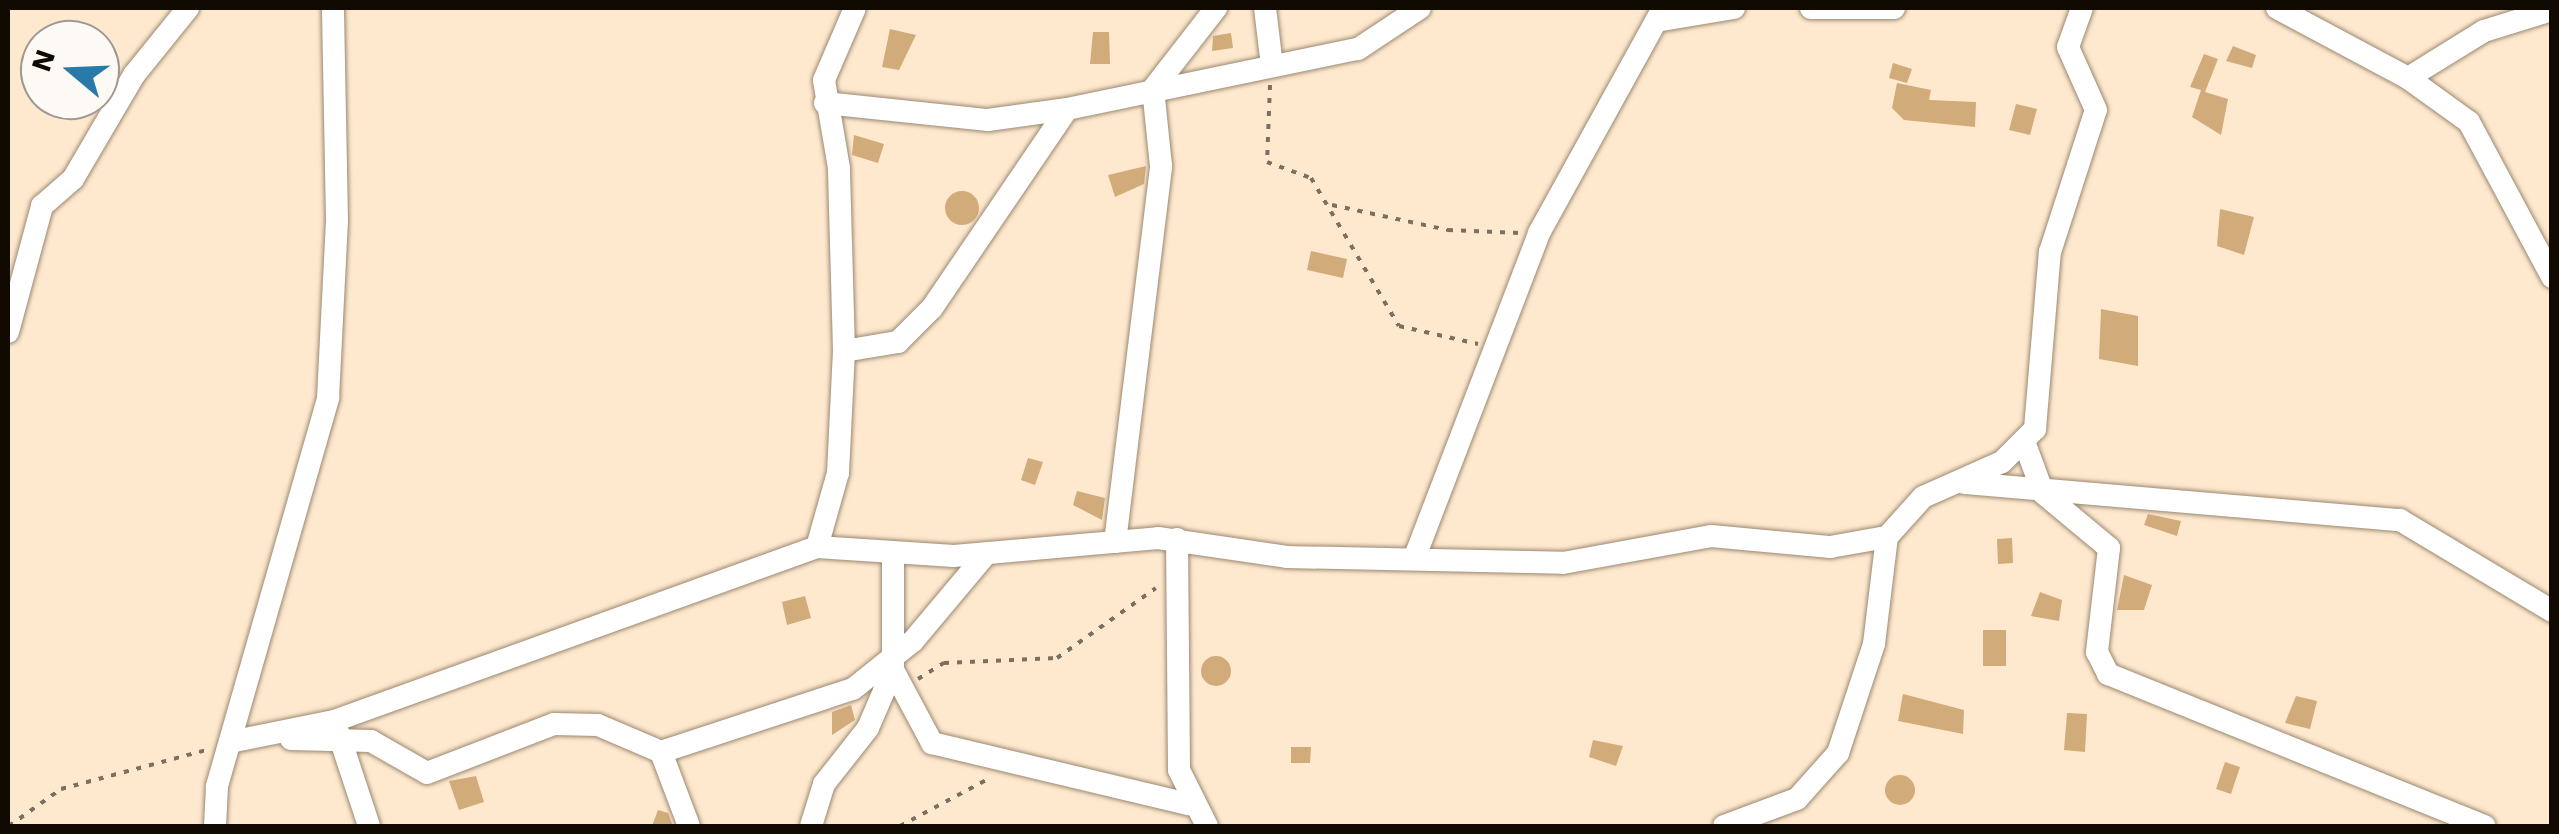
<!DOCTYPE html>
<style>
body{margin:0}
#map{position:relative;width:2559px;height:834px;overflow:hidden;background:#fee9cf;font-family:"Work Sans",sans-serif}
div>[style]{position:absolute}
[style*='--x']{left:calc(var(--x)*1px);top:calc(var(--y)*1px);width:calc(var(--w)*1px);rotate:calc(var(--a)*1deg)}
.building>*{inset:0;background:#d2ab7a}
.round{border-radius:50%}
.path>*{height:4px;margin-top:-2px;transform-origin:0;background:repeating-linear-gradient(90deg,#7c6f5f 0 5px,transparent 0 13px)}
.roads{filter:drop-shadow(0 0 2px #9b8870) drop-shadow(0 0 2px #9b8870)}
.minor>*{height:22px;margin:-11px;padding:0 11px;transform-origin:11px;border-radius:11px;background:#fff}
span{translate:-50% -50%;white-space:nowrap;text-align:center;line-height:1.15;-webkit-text-stroke:10px #fdf9f4;paint-order:stroke}
.frame{position:absolute;inset:0;border:10px solid #110a03;pointer-events:none}
.north{position:absolute;left:20px;top:20px;width:100px;height:100px;box-sizing:border-box;background:#fdf9f4;border:2px solid #9f9994;border-radius:50%;rotate:289deg;font-size:28px;font-weight:700;line-height:40px;text-align:center;color:#110a03}
.north::after{content:'';display:block;margin:auto;width:35px;height:45px;background:#2979aa;clip-path:polygon(50% 0,100% 100%,50% 72%,0 100%)}
</style>
<div id="map">
<div class="building">
<div style="clip-path:polygon(890px 29px,916px 35px,899px 70px,882px 67px)"></div>
<div style="clip-path:polygon(1093px 32px,1109px 32px,1110px 64px,1090px 64px)"></div>
<div style="clip-path:polygon(1231px 33px,1233px 48px,1212px 51px,1213px 36px)"></div>
<div style="clip-path:polygon(2233px 46px,2256px 55px,2252px 68px,2226px 61px)"></div>
<div style="clip-path:polygon(2204px 54px,2218px 59px,2205px 92px,2228px 99px,2221px 135px,2192px 117px,2201px 90px,2190px 87px)"></div>
<div style="clip-path:polygon(1893px 63px,1912px 69px,1907px 83px,1889px 78px)"></div>
<div style="clip-path:polygon(1897px 83px,1931px 90px,1929px 100px,1976px 102px,1975px 127px,1904px 120px,1892px 108px)"></div>
<div style="clip-path:polygon(2016px 104px,2037px 109px,2030px 135px,2009px 130px)"></div>
<div style="clip-path:polygon(854px 135px,884px 144px,878px 163px,852px 155px)"></div>
<div style="clip-path:polygon(1146px 166px,1144px 184px,1115px 197px,1108px 175px)"></div>
<div class="round" style="left:945px;top:191px;width:34px;height:34px"></div>
<div style="clip-path:polygon(2220px 209px,2254px 217px,2244px 255px,2217px 246px)"></div>
<div style="clip-path:polygon(1311px 251px,1347px 259px,1343px 278px,1307px 270px)"></div>
<div style="clip-path:polygon(2101px 309px,2138px 316px,2138px 366px,2099px 359px)"></div>
<div style="clip-path:polygon(1028px 458px,1043px 462px,1035px 485px,1021px 480px)"></div>
<div style="clip-path:polygon(1077px 491px,1105px 498px,1102px 520px,1073px 505px)"></div>
<div style="clip-path:polygon(2148px 514px,2181px 521px,2177px 536px,2144px 525px)"></div>
<div style="clip-path:polygon(2012px 538px,2013px 563px,1998px 564px,1997px 539px)"></div>
<div style="clip-path:polygon(2124px 575px,2152px 585px,2144px 610px,2117px 610px)"></div>
<div style="clip-path:polygon(2040px 592px,2062px 600px,2059px 621px,2031px 616px)"></div>
<div style="clip-path:polygon(805px 596px,811px 618px,787px 625px,782px 602px)"></div>
<div style="clip-path:polygon(1983px 630px,2006px 630px,2006px 666px,1983px 666px)"></div>
<div class="round" style="left:1201px;top:656px;width:30px;height:30px"></div>
<div style="clip-path:polygon(1903px 694px,1964px 710px,1963px 734px,1898px 721px)"></div>
<div style="clip-path:polygon(2296px 696px,2317px 701px,2310px 729px,2285px 723px)"></div>
<div style="clip-path:polygon(851px 705px,855px 720px,832px 735px,832px 712px)"></div>
<div style="clip-path:polygon(2067px 713px,2087px 714px,2085px 752px,2064px 750px)"></div>
<div style="clip-path:polygon(1593px 740px,1623px 746px,1616px 766px,1589px 757px)"></div>
<div style="clip-path:polygon(1291px 747px,1311px 747px,1310px 763px,1291px 763px)"></div>
<div style="clip-path:polygon(2225px 762px,2240px 767px,2231px 794px,2216px 789px)"></div>
<div class="round" style="left:1885px;top:775px;width:30px;height:30px"></div>
<div style="clip-path:polygon(476px 776px,484px 802px,459px 810px,449px 781px)"></div>
<div style="clip-path:polygon(658px 810px,668px 813px,673px 826px,652px 826px)"></div>
</div>
<div class="path">
<div style="--x:1270;--y:85;--w:77;--a:92.2"></div>
<div style="--x:1267;--y:162;--w:47;--a:20"></div>
<div style="--x:1311;--y:178;--w:172;--a:59.3"></div>
<div style="--x:1399;--y:326;--w:81;--a:12.8"></div>
<div style="--x:1332;--y:205;--w:119;--a:12.2"></div>
<div style="--x:1448;--y:230;--w:72;--a:2.4"></div>
<div style="--x:918;--y:679;--w:31;--a:-32"></div>
<div style="--x:944;--y:663;--w:113;--a:-2.5"></div>
<div style="--x:1057;--y:658;--w:121;--a:-35.3"></div>
<div style="--x:9;--y:826;--w:64;--a:-35.4"></div>
<div style="--x:61;--y:789;--w:151;--a:-15"></div>
<div style="--x:900;--y:826;--w:102;--a:-28.1"></div>
</div>
<div class="roads">
<div class="minor">
<div style="--x:1265;--y:8;--w:58;--a:83.1"></div>
<div style="--x:1811;--y:8;--w:83;--a:0"></div>
<div style="--x:2277;--y:8;--w:149;--a:28.1"></div>
<div style="--x:2408;--y:78;--w:75;--a:35.8"></div>
<div style="--x:2469;--y:122;--w:176;--a:61.8"></div>
<div style="--x:1656;--y:21;--w:79;--a:-9.5"></div>
<div style="--x:2408;--y:78;--w:89;--a:-31.7"></div>
<div style="--x:2484;--y:31;--w:71;--a:-17.2"></div>
<div style="--x:825;--y:103;--w:164;--a:6"></div>
<div style="--x:988;--y:120;--w:80;--a:-7.9"></div>
<div style="--x:1067;--y:109;--w:297;--a:-11.7"></div>
<div style="--x:1358;--y:49;--w:74;--a:-33.5"></div>
<div style="--x:8;--y:332;--w:131;--a:-74.9"></div>
<div style="--x:42;--y:206;--w:41;--a:-41.1"></div>
<div style="--x:73;--y:179;--w:121;--a:-59.6"></div>
<div style="--x:134;--y:75;--w:86;--a:-51.1"></div>
<div style="--x:844;--y:351;--w:55;--a:-9.5"></div>
<div style="--x:898;--y:342;--w:48;--a:-45"></div>
<div style="--x:932;--y:308;--w:240;--a:-55.8"></div>
<div style="--x:2025;--y:444;--w:52;--a:69.8"></div>
<div style="--x:2043;--y:493;--w:86;--a:39.8"></div>
<div style="--x:2109;--y:548;--w:105;--a:96.6"></div>
<div style="--x:2097;--y:652;--w:25;--a:63"></div>
<div style="--x:2108;--y:674;--w:406;--a:22"></div>
<div style="--x:1965;--y:483;--w:437;--a:4.9"></div>
<div style="--x:2400;--y:520;--w:177;--a:30.9"></div>
<div style="--x:1177;--y:539;--w:231;--a:89.5"></div>
<div style="--x:1179;--y:770;--w:63;--a:63.4"></div>
<div style="--x:1115;--y:542;--w:379;--a:-83"></div>
<div style="--x:1161;--y:166;--w:77;--a:-95.9"></div>
<div style="--x:1153;--y:89;--w:103;--a:-52.1"></div>
<div style="--x:817;--y:547;--w:77;--a:-74.2"></div>
<div style="--x:838;--y:473;--w:122;--a:-87.2"></div>
<div style="--x:844;--y:351;--w:183;--a:-91.6"></div>
<div style="--x:839;--y:168;--w:89;--a:-99.7"></div>
<div style="--x:824;--y:80;--w:78;--a:-66.7"></div>
<div style="--x:1416;--y:554;--w:344;--a:-69"></div>
<div style="--x:1539;--y:233;--w:257;--a:-61.1"></div>
<div style="--x:893;--y:670;--w:83;--a:61.9"></div>
<div style="--x:932;--y:743;--w:264;--a:13.4"></div>
<div style="--x:337;--y:729;--w:102;--a:71.7"></div>
<div style="--x:291;--y:739;--w:80;--a:1.4"></div>
<div style="--x:371;--y:741;--w:64;--a:29.7"></div>
<div style="--x:427;--y:773;--w:136;--a:-21.1"></div>
<div style="--x:554;--y:724;--w:44;--a:1.3"></div>
<div style="--x:598;--y:725;--w:69;--a:23.2"></div>
<div style="--x:661;--y:752;--w:79;--a:69.3"></div>
<div style="--x:230;--y:742;--w:106;--a:-11.4"></div>
<div style="--x:334;--y:721;--w:513;--a:-19.81"></div>
<div style="--x:817;--y:547;--w:137;--a:3.8"></div>
<div style="--x:954;--y:556;--w:205;--a:-5"></div>
<div style="--x:1158;--y:538;--w:130;--a:8.4"></div>
<div style="--x:1287;--y:557;--w:276;--a:1.2"></div>
<div style="--x:1563;--y:563;--w:150;--a:-10.3"></div>
<div style="--x:1711;--y:536;--w:120;--a:5.3"></div>
<div style="--x:1830;--y:547;--w:58;--a:-10"></div>
<div style="--x:1887;--y:537;--w:54;--a:-48"></div>
<div style="--x:1923;--y:497;--w:86;--a:-23.9"></div>
<div style="--x:2002;--y:462;--w:47;--a:-45"></div>
<div style="--x:2035;--y:429;--w:178;--a:-85.2"></div>
<div style="--x:2050;--y:252;--w:149;--a:-72.1"></div>
<div style="--x:2096;--y:110;--w:69;--a:-114"></div>
<div style="--x:2068;--y:47;--w:41;--a:-70.3"></div>
<div style="--x:661;--y:752;--w:202;--a:-18.2"></div>
<div style="--x:853;--y:689;--w:77;--a:-38.7"></div>
<div style="--x:913;--y:641;--w:114;--a:-50"></div>
<div style="--x:215;--y:826;--w:40;--a:-87.1"></div>
<div style="--x:217;--y:786;--w:404;--a:-74"></div>
<div style="--x:328;--y:398;--w:178;--a:-87.1"></div>
<div style="--x:337;--y:220;--w:212;--a:-91.1"></div>
<div style="--x:811;--y:826;--w:44;--a:-72.8"></div>
<div style="--x:824;--y:784;--w:71;--a:-51.8"></div>
<div style="--x:868;--y:728;--w:63;--a:-66.7"></div>
<div style="--x:893;--y:670;--w:115;--a:-90"></div>
<div style="--x:1724;--y:826;--w:78;--a:-20.3"></div>
<div style="--x:1797;--y:799;--w:62;--a:-48.3"></div>
<div style="--x:1838;--y:753;--w:115;--a:-71.7"></div>
<div style="--x:1874;--y:644;--w:108;--a:-83.1"></div>
</div>
</div>
<div class="frame"></div>
<div class="north">N</div>
</div>
